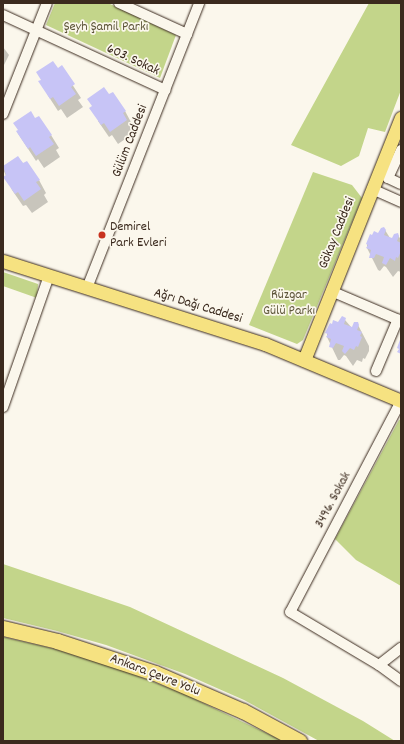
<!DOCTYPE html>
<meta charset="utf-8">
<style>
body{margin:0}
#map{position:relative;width:404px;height:744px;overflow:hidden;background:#fbf7ec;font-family:Dekko,sans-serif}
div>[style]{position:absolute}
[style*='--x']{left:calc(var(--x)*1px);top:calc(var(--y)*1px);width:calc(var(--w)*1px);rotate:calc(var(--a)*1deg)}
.green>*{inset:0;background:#c3d58a}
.shadow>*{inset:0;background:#0003}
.building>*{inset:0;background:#c7c4f6}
.roads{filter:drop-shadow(0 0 1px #3b2a1e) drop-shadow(0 0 1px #3b2a1e)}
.minor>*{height:10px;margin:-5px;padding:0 5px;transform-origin:5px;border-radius:5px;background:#fbf7ec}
.major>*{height:13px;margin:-6.5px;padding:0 6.5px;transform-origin:6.5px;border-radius:6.5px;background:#f6e281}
.highway>*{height:15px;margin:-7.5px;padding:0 7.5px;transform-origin:7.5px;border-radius:7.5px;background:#f6e281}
.dots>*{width:11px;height:11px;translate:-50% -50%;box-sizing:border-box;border:2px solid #fbf7ec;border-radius:50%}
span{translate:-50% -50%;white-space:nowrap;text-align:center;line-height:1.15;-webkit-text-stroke:3.5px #fbf7ec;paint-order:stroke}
.park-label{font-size:14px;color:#5d5539}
.street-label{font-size:14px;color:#3b2a1e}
.poi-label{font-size:14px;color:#3b2a1e}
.left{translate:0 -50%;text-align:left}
.frame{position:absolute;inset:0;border:4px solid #3b2a1e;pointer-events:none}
</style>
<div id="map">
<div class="green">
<div style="clip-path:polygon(55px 3px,108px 3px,176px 35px,160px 78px,46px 25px)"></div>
<div style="clip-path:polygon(369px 3px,401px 3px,401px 90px,385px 132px,368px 128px,359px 156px,341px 166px,291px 145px)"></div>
<div style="clip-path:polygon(313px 172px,352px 185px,362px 198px,303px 340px,297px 344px,249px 325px)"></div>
<div style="clip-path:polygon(3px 272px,38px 284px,37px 298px,3px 286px)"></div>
<div style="clip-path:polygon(401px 419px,401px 586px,356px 560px,335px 539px,399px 420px)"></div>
<div style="clip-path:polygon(3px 564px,130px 607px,283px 678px,363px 721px,395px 741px,319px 741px,244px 700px,185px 674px,106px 645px,57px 631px,3px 618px)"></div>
<div style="clip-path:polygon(3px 637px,55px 649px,125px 671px,182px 693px,283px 741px,3px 741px)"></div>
</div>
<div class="shadow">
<div style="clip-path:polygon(3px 47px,9px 55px,3px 67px)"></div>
<div style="clip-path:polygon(61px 67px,81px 98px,78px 100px,83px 107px,67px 118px,61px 109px,58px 111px,47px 94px,58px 69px)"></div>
<div style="clip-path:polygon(109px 96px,125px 111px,132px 124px,130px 126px,134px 133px,118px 144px,112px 135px,109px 137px,98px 121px)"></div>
<div style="clip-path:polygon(35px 120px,51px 135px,59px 148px,56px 150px,60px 157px,44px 168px,38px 159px,36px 161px,17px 132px)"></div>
<div style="clip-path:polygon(18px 158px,39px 180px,46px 193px,44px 195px,48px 202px,32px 213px,26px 205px,23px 206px,12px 190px,3px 169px,3px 168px)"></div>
<div style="clip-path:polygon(385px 230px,390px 238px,392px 239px,398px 235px,401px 240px,401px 272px,398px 271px,393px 277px,386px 267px,384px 266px,380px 271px,378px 270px,367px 248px,367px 244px,373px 236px)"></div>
<div style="clip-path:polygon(345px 320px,352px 328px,358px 325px,369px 346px,369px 351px,365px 359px,363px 358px,362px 362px,357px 360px,353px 366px,346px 356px,344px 355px,340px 360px,338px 360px,327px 337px,327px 333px)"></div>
</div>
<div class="building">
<div style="clip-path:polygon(53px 61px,58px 68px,62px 65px,75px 84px,71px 87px,76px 94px,59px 106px,53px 97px,50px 99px,38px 81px,41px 80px,36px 72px)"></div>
<div style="clip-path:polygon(104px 87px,109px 94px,113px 92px,126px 111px,123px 113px,127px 120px,110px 132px,104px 123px,101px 125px,89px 108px,92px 106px,87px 99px)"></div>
<div style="clip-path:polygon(31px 111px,35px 118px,39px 116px,52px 135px,49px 137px,54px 144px,36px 156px,30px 147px,28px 149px,16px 131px,18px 130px,13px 123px)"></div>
<div style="clip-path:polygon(18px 156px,23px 163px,27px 161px,40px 180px,36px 182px,41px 189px,24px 201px,18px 192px,15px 194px,3px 177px,6px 175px,3px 166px)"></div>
<div style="clip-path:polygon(384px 227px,386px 230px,384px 235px,392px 238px,394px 234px,398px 233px,399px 236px,397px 241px,401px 243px,401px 251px,398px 258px,396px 257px,395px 261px,390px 258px,386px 265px,382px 263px,384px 257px,376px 254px,374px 258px,369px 258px,371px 250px,366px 248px,368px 245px,366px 244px,370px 234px,372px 235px,374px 231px,378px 233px,381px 228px)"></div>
<div style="clip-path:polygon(342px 316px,346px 318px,344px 324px,352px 327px,354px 322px,358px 322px,359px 325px,357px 330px,362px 332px,360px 336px,362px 337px,358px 347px,356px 346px,354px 350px,350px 348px,345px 354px,342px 351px,344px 346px,336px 343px,333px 348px,329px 347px,331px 339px,326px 337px,328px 334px,325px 333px,330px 323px,332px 324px,333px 320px,338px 322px)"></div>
<div style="clip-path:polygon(401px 337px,401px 354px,397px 352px,399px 349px,397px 348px)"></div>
</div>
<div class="roads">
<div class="minor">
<div style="--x:119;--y:3;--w:75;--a:24.5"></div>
<div style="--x:3;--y:15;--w:179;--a:24.8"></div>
<div style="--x:3;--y:114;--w:119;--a:-68.4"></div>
<div style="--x:401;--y:150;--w:31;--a:115"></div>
<div style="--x:388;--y:178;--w:14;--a:25"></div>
<div style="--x:372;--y:189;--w:32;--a:24"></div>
<div style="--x:87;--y:288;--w:306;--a:-68.5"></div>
<div style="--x:331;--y:291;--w:76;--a:23.2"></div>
<div style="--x:376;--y:371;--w:56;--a:-67.1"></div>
<div style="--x:401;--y:401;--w:238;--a:117.7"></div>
<div style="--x:290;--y:612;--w:104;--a:30.8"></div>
<div style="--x:379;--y:665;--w:27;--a:36"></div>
<div style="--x:3;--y:407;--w:139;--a:-70.7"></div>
<div style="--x:379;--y:665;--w:28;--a:-38"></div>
</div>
<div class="major">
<div style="--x:3;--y:261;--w:275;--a:17.6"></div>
<div style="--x:265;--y:344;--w:147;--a:22.7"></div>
<div style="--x:304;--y:360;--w:261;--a:-68.2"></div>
</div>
<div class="highway">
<div style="--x:3;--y:628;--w:56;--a:13.5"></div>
<div style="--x:57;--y:641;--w:103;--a:18.1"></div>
<div style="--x:155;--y:673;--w:96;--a:23.4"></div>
<div style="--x:243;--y:711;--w:64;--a:28.2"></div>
</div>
</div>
<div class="dots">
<div style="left:102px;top:235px;background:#c8321e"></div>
</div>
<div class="park-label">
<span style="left:106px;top:27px">Şeyh Şamil Parkı</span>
<span style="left:289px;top:303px">Rüzgar<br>Gülü Parkı</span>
</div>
<div class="street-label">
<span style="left:133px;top:60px;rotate:25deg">603. Sokak</span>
<span style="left:130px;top:141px;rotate:-69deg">Gülüm Caddesi</span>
<span style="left:337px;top:233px;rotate:-68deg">Gökay Caddesi</span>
<span style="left:198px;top:306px;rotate:17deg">Ağrı Dağı Caddesi</span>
<span style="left:333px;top:500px;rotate:-62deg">3496. Sokak</span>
<span style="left:155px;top:675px;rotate:21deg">Ankara Çevre Yolu</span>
</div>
<div class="poi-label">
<span class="left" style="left:110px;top:235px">Demirel<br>Park Evleri</span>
</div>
<div class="frame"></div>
</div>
